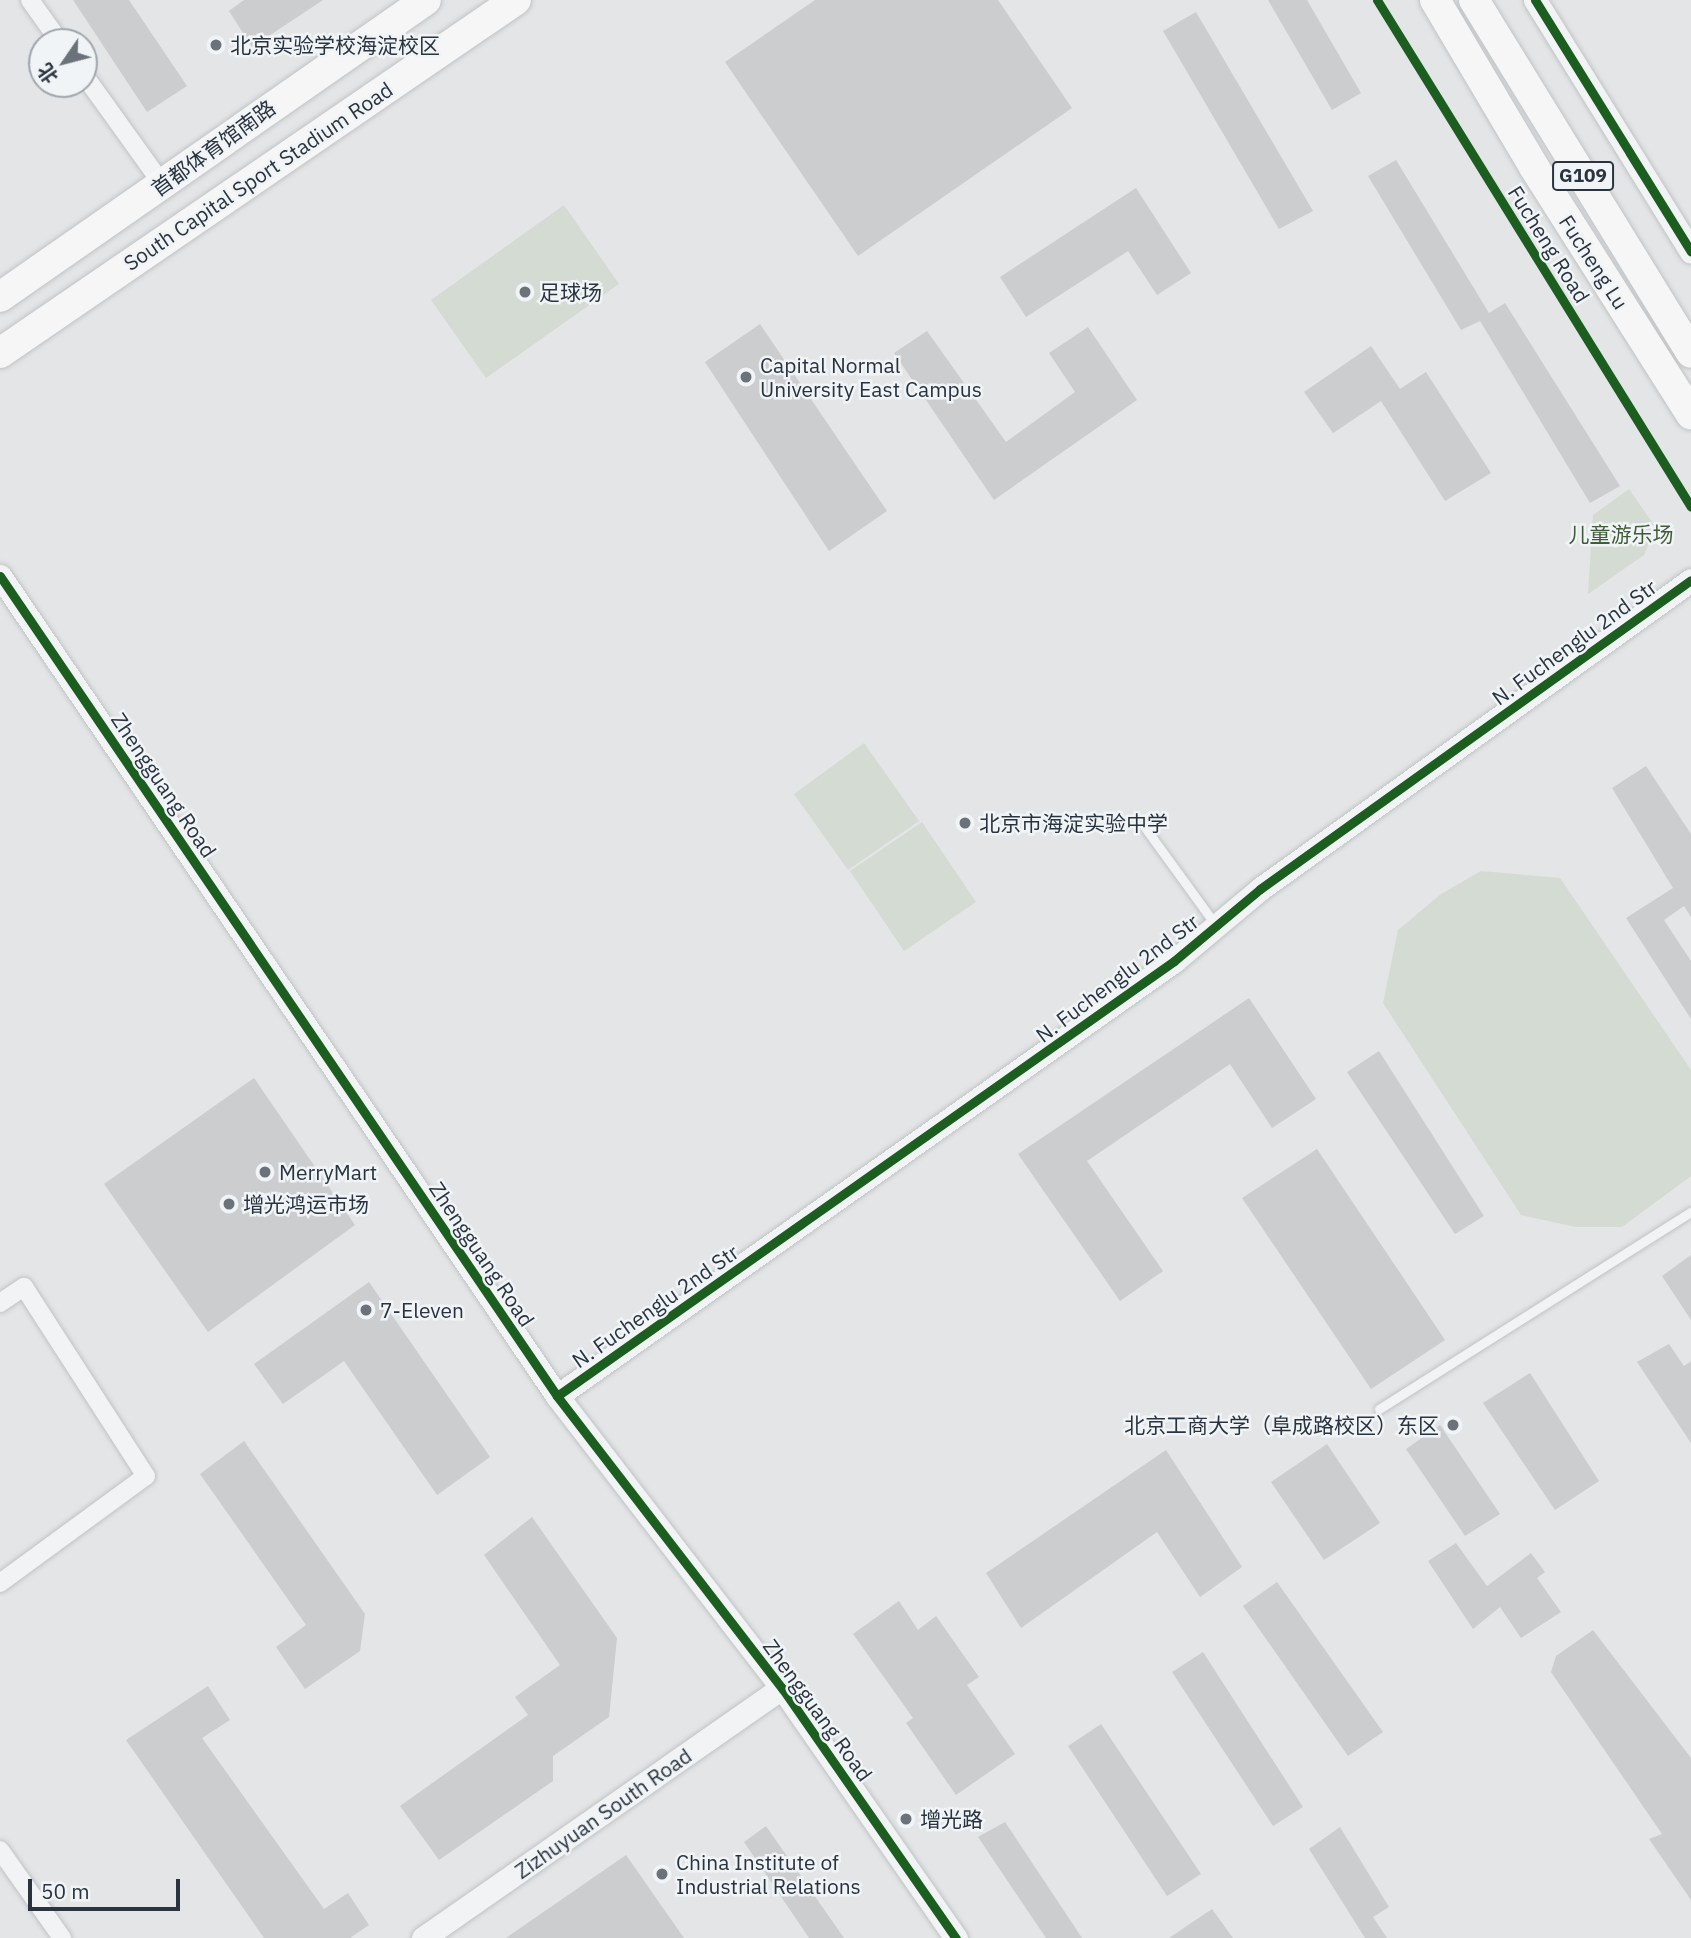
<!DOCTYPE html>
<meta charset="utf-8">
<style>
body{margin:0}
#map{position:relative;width:1691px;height:1938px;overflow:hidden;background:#e3e5e7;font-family:"IBM Plex Sans","Noto Sans SC",sans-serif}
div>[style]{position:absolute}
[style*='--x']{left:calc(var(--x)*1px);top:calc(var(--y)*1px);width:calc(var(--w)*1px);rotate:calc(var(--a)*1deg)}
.green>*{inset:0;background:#d4dbd3}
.building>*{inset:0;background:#cbcdcf}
.roads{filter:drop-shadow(0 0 2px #c1c3c5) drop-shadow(0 0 2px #c1c3c5)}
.service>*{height:9px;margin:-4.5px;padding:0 4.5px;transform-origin:4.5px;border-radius:4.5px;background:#f1f3f4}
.minor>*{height:18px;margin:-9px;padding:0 9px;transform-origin:9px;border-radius:9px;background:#f1f3f4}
.tertiary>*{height:23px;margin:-11.5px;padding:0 11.5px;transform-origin:11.5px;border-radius:11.5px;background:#f1f3f4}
.primary>*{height:30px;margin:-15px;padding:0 15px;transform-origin:15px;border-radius:15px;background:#f6f6f6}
.trunk>*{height:30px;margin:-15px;padding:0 15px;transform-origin:15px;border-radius:15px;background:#f6f6f6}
.cycleway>*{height:9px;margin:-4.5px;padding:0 4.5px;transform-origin:4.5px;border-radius:4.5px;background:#1b5e20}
.dots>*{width:19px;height:19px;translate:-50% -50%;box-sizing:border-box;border:4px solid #f0f4f6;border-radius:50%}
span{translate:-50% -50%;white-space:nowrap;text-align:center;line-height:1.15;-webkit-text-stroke:5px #f0f4f6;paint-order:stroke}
.shield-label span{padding:2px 5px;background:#f0f4f6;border:2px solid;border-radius:5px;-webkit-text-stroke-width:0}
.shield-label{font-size:19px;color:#2a3440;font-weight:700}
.poi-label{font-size:21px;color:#2a3440}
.left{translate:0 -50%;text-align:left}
.right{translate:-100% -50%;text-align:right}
.street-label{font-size:21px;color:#2a3440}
.park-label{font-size:21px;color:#425b38}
.north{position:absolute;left:28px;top:28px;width:70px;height:70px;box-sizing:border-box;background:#f0f4f6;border:2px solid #a1a7ad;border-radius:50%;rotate:235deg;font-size:19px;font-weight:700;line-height:28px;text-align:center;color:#2a3440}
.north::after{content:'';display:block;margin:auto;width:24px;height:32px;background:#6b727a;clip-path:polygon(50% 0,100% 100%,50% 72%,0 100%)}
.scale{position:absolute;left:28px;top:1879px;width:152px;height:32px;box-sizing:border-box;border:4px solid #2a3440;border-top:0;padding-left:9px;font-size:21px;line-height:24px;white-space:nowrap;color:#2a3440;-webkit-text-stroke:5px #f0f4f6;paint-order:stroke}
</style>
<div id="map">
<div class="green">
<div style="clip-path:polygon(564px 205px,619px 284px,486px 378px,431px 300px)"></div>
<div style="clip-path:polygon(1629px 489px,1656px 528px,1644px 555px,1588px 594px,1593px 515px)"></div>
<div style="clip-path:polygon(864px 743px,919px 821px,848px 870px,794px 794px)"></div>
<div style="clip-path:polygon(922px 822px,976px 902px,904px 951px,850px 871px)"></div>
<div style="clip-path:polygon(1481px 871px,1560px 878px,1691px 1070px,1691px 1176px,1622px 1227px,1576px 1227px,1521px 1215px,1383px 1003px,1398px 930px,1441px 894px)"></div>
</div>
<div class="building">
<div style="clip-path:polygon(73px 0,129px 0,187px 86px,147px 112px)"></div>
<div style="clip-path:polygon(244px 0,323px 0,252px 47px,229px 11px)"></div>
<div style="clip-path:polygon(815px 0,998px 0,1072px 108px,858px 256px,725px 62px)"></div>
<div style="clip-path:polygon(1268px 0,1307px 0,1361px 93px,1332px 110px)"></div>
<div style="clip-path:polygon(1196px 12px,1313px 211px,1279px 229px,1163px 31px)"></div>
<div style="clip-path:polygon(1396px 160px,1489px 313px,1505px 303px,1620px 486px,1590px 503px,1480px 321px,1461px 330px,1368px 176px)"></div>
<div style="clip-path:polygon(1136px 188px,1191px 273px,1157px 295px,1128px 251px,1026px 317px,1000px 277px)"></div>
<div style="clip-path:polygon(760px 324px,887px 511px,829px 551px,705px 362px)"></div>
<div style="clip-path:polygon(1088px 327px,1137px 400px,994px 500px,894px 353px,927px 331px,1006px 442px,1075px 392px,1049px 353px)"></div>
<div style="clip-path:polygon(1371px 346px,1400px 389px,1426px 372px,1491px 473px,1445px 501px,1381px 401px,1333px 433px,1304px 392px)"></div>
<div style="clip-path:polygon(1646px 766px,1691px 834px,1691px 917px,1684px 906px,1664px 920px,1691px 961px,1691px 1019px,1626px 918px,1673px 888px,1612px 788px)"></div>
<div style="clip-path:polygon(1249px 998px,1316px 1099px,1272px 1128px,1230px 1064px,1087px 1161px,1163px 1271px,1120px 1301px,1018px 1154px)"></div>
<div style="clip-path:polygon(1379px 1051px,1484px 1216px,1455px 1234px,1347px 1072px)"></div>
<div style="clip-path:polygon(254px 1078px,355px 1225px,208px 1332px,104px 1184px)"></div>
<div style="clip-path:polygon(1317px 1149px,1445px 1340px,1371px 1389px,1242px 1198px)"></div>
<div style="clip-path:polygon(1691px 1255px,1691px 1320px,1662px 1276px)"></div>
<div style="clip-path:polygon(369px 1282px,490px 1457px,437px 1495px,344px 1361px,283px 1404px,254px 1364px)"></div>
<div style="clip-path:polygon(1669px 1344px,1684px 1366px,1691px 1361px,1691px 1443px,1637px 1362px)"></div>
<div style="clip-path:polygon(1530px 1373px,1599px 1481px,1555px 1510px,1483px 1403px)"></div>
<div style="clip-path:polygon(1440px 1425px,1500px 1514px,1465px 1536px,1406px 1449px)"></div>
<div style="clip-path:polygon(244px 1441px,365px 1614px,360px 1651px,305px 1689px,276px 1647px,306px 1625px,200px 1474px)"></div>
<div style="clip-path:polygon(1327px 1444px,1380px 1523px,1324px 1560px,1271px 1482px)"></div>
<div style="clip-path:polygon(1166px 1450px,1242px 1567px,1200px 1597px,1157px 1532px,1021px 1628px,986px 1573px)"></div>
<div style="clip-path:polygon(532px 1517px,617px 1638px,609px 1717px,553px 1756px,553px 1781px,439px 1860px,400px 1806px,528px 1715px,515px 1697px,560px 1665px,484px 1555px)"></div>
<div style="clip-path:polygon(1456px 1543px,1487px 1586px,1531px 1553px,1545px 1572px,1537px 1578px,1561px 1612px,1521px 1638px,1500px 1607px,1473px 1629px,1428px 1561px)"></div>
<div style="clip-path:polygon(1277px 1582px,1383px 1732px,1348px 1756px,1243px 1606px)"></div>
<div style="clip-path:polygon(899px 1601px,918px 1630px,936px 1616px,979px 1677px,967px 1685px,1015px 1754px,956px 1795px,906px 1723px,913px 1718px,853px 1634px)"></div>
<div style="clip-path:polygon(1593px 1630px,1691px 1758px,1691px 1900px,1649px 1839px,1662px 1834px,1551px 1672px,1556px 1656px)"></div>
<div style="clip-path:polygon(1203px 1652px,1303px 1807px,1273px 1826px,1172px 1672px)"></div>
<div style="clip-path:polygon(208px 1686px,230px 1720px,202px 1738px,324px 1909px,348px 1893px,369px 1925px,350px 1938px,264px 1938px,126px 1740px)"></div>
<div style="clip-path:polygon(1101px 1724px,1201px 1874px,1167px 1896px,1068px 1746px)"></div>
<div style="clip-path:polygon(1005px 1822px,1082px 1938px,1046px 1938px,978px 1837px)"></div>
<div style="clip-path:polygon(766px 1826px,844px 1938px,809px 1938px,744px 1842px)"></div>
<div style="clip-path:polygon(1340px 1827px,1389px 1907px,1373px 1917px,1387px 1938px,1365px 1938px,1309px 1849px)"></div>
<div style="clip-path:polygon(626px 1855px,684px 1938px,506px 1938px)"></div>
<div style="clip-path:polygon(1212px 1909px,1233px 1938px,1169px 1938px)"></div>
</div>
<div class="roads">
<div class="service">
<div style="--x:1146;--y:829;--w:117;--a:54"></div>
<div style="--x:1379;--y:1409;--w:369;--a:-32.3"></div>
</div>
<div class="minor">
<div style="--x:30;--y:0;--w:52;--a:54.5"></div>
<div style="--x:84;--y:75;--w:135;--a:54.3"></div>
<div style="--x:0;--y:1303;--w:29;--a:-34"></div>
<div style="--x:24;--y:1287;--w:225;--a:57.2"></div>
<div style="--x:146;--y:1476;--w:181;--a:143.8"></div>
<div style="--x:0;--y:1850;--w:108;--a:54.8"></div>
</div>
<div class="tertiary">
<div style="--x:1535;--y:0;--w:296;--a:58.2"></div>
<div style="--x:0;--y:576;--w:991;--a:55.81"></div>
<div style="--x:557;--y:1396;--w:369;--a:52.4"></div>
<div style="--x:782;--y:1688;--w:305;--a:55.2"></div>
<div style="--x:557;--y:1396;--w:755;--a:-35.18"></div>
<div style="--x:1174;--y:961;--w:112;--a:-39.9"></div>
<div style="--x:1260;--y:889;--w:530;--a:-35.64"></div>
<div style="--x:423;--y:1938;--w:437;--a:-34.9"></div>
</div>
<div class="primary">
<div style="--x:0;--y:297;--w:519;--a:-34.88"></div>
<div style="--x:0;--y:353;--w:625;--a:-34.38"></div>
</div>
<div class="trunk">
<div style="--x:1435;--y:0;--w:194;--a:59.3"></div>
<div style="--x:1534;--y:167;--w:293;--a:57.6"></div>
<div style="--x:1474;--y:0;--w:414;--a:58.4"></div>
</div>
</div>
<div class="cycleway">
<div style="--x:1377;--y:0;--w:596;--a:58.23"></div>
<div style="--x:1535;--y:0;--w:296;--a:58.2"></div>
<div style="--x:0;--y:576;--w:991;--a:55.81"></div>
<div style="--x:557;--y:1396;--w:369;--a:52.4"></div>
<div style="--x:782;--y:1688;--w:305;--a:55.2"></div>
<div style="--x:557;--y:1396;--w:755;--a:-35.18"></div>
<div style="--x:1174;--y:961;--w:112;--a:-39.9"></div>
<div style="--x:1260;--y:889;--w:530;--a:-35.64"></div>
</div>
<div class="dots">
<div style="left:216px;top:45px;background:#6b727a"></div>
<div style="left:525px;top:292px;background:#6b727a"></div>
<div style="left:746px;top:377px;background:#6b727a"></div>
<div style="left:965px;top:823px;background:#6b727a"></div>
<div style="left:265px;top:1172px;background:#6b727a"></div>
<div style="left:229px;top:1204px;background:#6b727a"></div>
<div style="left:366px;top:1310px;background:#6b727a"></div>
<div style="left:1453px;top:1425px;background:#6b727a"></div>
<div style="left:906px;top:1819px;background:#6b727a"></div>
<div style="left:662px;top:1874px;background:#6b727a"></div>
</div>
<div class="shield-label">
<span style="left:1583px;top:176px">G109</span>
</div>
<div class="poi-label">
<span class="left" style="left:230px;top:45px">北京实验学校海淀校区</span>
<span class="left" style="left:539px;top:292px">足球场</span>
<span class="left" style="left:760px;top:377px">Capital Normal<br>University East Campus</span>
<span class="left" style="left:979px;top:823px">北京市海淀实验中学</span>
<span class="left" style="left:279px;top:1172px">MerryMart</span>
<span class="left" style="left:243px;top:1204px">增光鸿运市场</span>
<span class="left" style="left:380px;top:1310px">7-Eleven</span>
<span class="right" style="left:1439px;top:1425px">北京工商大学（阜成路校区）东区</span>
<span class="left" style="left:920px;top:1819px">增光路</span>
<span class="left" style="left:676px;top:1874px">China Institute of<br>Industrial Relations</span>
</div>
<div class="street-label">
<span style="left:213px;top:148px;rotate:-36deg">首都体育馆南路</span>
<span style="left:258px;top:176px;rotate:-34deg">South Capital Sport Stadium Road</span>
<span style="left:1549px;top:244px;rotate:58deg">Fucheng Road</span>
<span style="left:1594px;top:262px;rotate:57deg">Fucheng Lu</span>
<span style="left:1574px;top:642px;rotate:-36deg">N. Fuchenglu 2nd Str</span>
<span style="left:164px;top:785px;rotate:56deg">Zhengguang Road</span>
<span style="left:1117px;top:978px;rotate:-37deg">N. Fuchenglu 2nd Str</span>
<span style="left:482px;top:1254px;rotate:56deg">Zhengguang Road</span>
<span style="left:655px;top:1306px;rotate:-35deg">N. Fuchenglu 2nd Str</span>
<span style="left:818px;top:1710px;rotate:54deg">Zhengguang Road</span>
<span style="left:603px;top:1813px;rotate:-35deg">Zizhuyuan South Road</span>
</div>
<div class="park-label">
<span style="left:1621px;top:534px">儿童游乐场</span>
</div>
<div class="north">北</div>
<div class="scale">50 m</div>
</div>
